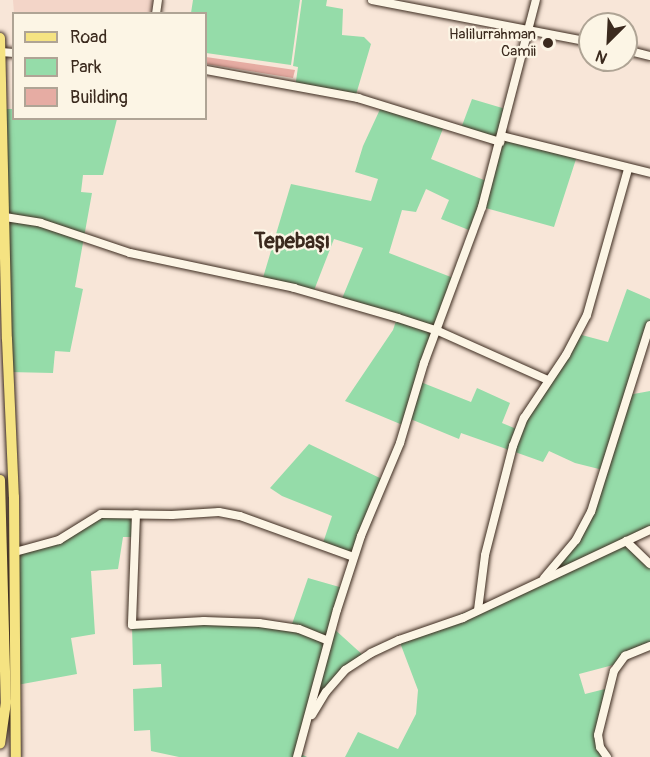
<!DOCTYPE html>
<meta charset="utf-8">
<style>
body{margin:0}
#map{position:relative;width:650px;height:757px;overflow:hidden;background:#f8e6d8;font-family:Pangolin,sans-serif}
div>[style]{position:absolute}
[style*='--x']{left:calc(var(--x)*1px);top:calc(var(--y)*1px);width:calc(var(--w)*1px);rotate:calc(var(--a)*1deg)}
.built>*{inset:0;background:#f3d5c8}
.green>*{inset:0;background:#95dca9}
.building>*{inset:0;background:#e6aca3}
.roads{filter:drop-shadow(0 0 2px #3b2a1e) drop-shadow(0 0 2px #3b2a1e)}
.minor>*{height:8px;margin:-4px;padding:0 4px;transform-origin:4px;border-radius:4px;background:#fcf5e5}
.major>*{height:10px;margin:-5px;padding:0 5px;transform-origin:5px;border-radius:5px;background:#f5e382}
.dots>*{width:16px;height:16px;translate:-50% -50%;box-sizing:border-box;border:3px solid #fcf5e5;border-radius:50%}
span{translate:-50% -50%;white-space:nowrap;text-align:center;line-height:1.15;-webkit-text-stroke:4.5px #fcf5e5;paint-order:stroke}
.poi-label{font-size:15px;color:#3b2a1e}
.right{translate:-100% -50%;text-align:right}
.district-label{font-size:21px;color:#3b2a1e;font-weight:700}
.legend{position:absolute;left:12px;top:12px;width:195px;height:108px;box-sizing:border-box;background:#fcf5e5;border:2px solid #afa495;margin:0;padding:8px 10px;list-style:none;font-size:18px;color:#3b2a1e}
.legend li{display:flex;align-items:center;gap:12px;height:30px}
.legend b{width:30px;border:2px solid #afa495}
.north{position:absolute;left:578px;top:12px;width:60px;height:60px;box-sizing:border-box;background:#fcf5e5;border:2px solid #afa495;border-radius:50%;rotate:204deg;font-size:16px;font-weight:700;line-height:24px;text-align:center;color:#3b2a1e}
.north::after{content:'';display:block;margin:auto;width:21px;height:27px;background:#3b2a1e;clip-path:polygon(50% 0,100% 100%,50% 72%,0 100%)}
</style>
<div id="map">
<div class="built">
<div style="clip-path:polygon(13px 0,153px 0,151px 14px,14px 13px)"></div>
</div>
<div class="green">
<div style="clip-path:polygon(193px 0,300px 0,291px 65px,206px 53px,206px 14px,191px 13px)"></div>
<div style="clip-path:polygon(302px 0,327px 0,326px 6px,343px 9px,342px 35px,364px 37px,371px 44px,355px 98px,295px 88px,298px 67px,293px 66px)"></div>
<div style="clip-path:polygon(472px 99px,509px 110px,502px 136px,577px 156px,554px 227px,482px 207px,474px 232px,441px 219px,449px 200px,426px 189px,416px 212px,402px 210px,389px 253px,456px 279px,418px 381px,471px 402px,477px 388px,510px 403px,502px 423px,519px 430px,578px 334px,608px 342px,627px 289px,650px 299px,650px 325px,628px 395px,650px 391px,650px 530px,626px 541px,650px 564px,650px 646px,617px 664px,579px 674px,585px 694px,609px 688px,598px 735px,607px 757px,345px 757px,358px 732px,398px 749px,416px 714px,418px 690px,399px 640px,542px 580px,576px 540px,603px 470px,575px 463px,549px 451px,543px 462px,461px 433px,459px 439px,408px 418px,405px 426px,345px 401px,393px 330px,397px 318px,341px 301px,363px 248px,334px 239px,313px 293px,262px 281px,291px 184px,371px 201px,378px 179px,355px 172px,363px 146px,382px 105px,444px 126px,431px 159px,489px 182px,500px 142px,460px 131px)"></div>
<div style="clip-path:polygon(2px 109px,13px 109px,14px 118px,117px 119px,103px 175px,83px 175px,81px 192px,92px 193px,75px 287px,83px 289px,70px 352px,55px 351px,53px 373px,9px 372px)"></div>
<div style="clip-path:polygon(309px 444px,384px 480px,353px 557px,322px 546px,332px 516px,282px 496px,270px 488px)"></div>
<div style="clip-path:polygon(136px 514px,135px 537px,123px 537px,118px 569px,91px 571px,95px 634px,71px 638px,77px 674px,17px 685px,15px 552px,39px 547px,90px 518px)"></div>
<div style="clip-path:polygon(308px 578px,343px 588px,332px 627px,365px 657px,345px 670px,306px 726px,299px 753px,307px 757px,179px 757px,151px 751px,150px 730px,134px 731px,133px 689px,162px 687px,161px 664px,133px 665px,132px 625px,176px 622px,291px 627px)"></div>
</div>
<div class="building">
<div style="clip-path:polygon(206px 57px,295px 70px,293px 78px,206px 64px)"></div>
</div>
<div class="roads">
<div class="minor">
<div style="--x:372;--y:0;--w:222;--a:10.9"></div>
<div style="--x:156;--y:14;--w:14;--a:-82"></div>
<div style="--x:626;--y:50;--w:25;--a:14"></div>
<div style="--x:1;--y:52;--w:13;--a:4"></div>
<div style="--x:206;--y:70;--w:155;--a:10.4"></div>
<div style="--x:358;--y:98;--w:149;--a:17.2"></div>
<div style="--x:502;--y:136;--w:153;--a:14"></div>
<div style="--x:5;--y:217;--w:36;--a:9"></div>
<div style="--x:41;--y:223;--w:94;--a:18.6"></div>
<div style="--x:130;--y:253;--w:168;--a:12"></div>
<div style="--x:294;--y:288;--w:108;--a:16.1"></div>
<div style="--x:398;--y:318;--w:40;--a:18"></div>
<div style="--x:436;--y:330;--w:123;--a:24.1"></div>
<div style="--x:136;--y:514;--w:111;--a:92.1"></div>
<div style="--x:132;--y:625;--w:72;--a:-3.2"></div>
<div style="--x:204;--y:621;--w:55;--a:2.1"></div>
<div style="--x:259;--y:623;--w:40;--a:8.5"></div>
<div style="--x:299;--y:629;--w:31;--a:22"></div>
<div style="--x:626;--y:541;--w:33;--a:44"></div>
<div style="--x:15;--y:552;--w:46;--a:-15.3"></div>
<div style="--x:59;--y:540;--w:49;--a:-31.8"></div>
<div style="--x:101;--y:514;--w:71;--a:0.8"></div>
<div style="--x:172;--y:515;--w:47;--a:-3.7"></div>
<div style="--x:219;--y:512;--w:21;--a:11"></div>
<div style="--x:240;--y:516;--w:120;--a:19.9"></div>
<div style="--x:544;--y:578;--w:50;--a:-49.9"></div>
<div style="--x:576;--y:540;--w:32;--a:-62"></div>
<div style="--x:591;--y:512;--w:196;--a:-72.5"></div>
<div style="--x:478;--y:610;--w:55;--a:-82.7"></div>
<div style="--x:485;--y:555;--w:113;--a:-75.6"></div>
<div style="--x:513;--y:446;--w:30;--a:-69"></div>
<div style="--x:524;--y:418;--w:76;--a:-56.3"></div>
<div style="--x:566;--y:355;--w:45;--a:-62.3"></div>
<div style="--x:587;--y:315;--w:152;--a:-74.3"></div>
<div style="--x:312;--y:715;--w:27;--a:-59"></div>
<div style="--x:326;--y:692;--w:29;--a:-49"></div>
<div style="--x:345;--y:670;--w:31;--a:-33"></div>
<div style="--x:371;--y:653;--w:31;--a:-25"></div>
<div style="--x:399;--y:640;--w:68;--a:-19"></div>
<div style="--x:463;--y:618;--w:207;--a:-25.2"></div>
<div style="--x:297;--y:757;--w:152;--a:-74.8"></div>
<div style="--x:337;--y:610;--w:78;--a:-72"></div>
<div style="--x:361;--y:536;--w:101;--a:-67.2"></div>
<div style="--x:400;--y:443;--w:84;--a:-73.3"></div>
<div style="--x:424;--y:363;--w:166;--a:-69.6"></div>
<div style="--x:482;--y:207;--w:214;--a:-75.4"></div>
<div style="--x:607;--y:757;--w:12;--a:-125"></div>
<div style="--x:600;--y:747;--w:12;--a:-99"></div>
<div style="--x:598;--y:735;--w:66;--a:-76"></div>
<div style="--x:614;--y:671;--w:19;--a:-54"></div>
<div style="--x:625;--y:656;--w:27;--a:-22"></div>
</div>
<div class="major">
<div style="--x:0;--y:38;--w:301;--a:88.7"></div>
<div style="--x:7;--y:339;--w:158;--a:87.5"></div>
<div style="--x:14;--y:497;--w:260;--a:89.6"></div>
<div style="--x:0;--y:480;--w:222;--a:88.5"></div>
<div style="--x:6;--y:702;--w:42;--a:98.1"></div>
</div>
</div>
<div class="dots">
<div style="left:548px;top:43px;background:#3b2a1e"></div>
</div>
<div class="poi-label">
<span class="right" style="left:536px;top:43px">Halilurrahman<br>Camii</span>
</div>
<div class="district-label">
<span style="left:292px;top:242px">Tepebaşı</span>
</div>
<ul class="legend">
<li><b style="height:8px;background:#f5e382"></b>Road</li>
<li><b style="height:16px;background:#95dca9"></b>Park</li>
<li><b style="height:16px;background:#e6aca3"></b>Building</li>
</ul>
<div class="north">N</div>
</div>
